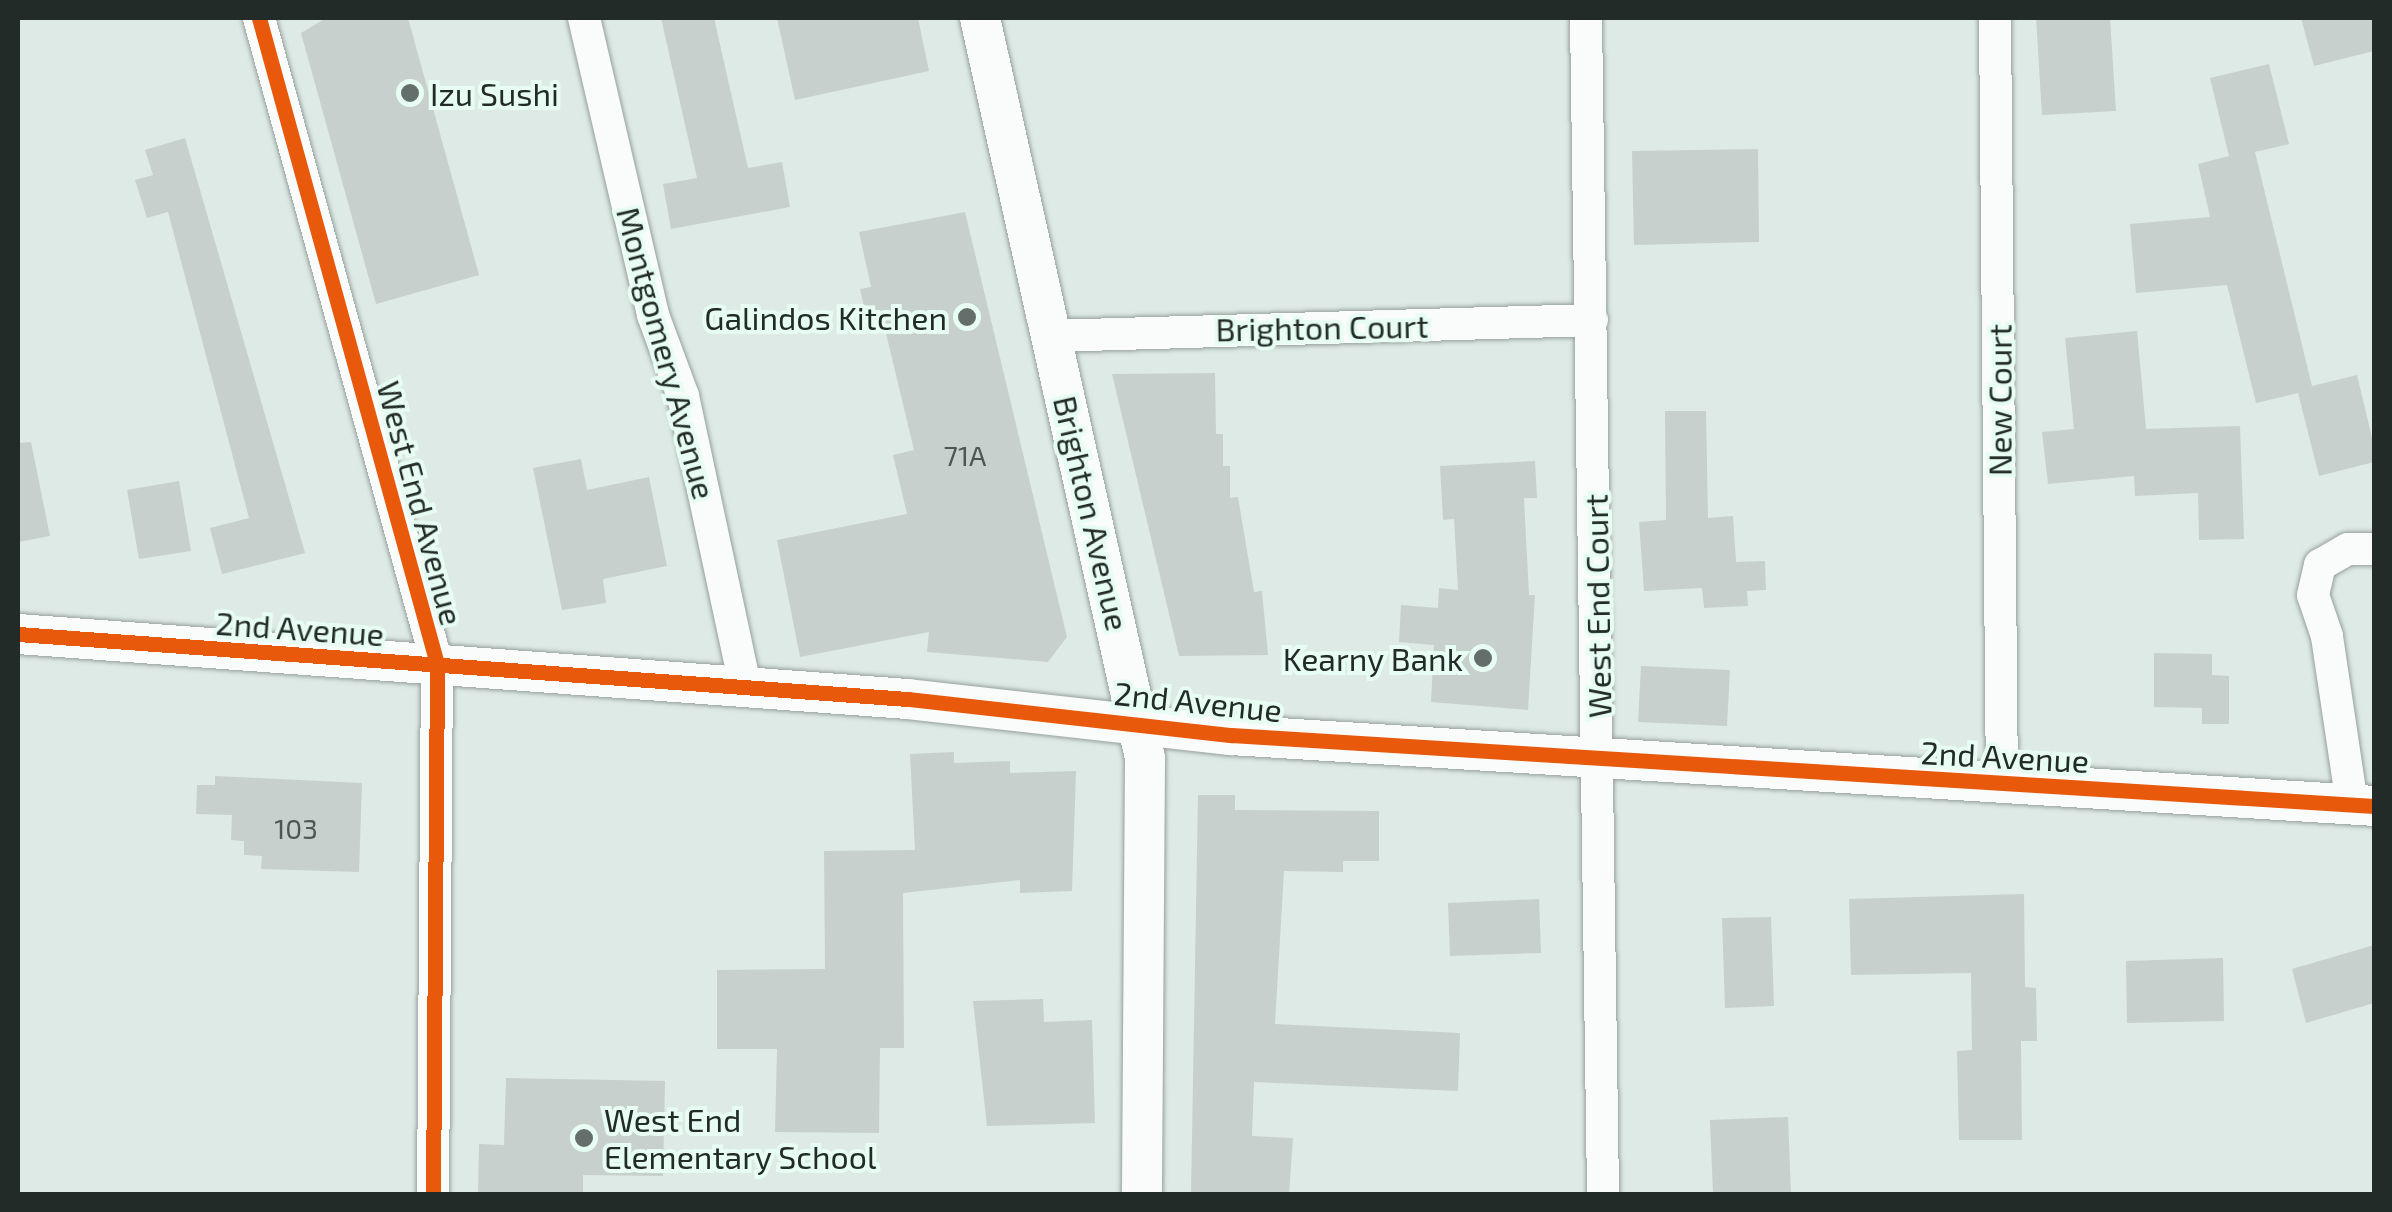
<!DOCTYPE html>
<style>
body{margin:0}
#map{position:relative;width:2392px;height:1212px;overflow:hidden;background:#deeae5;font-family:"Exo 2",sans-serif}
div>[style]{position:absolute}
[style*='--x']{left:calc(var(--x)*1px);top:calc(var(--y)*1px);width:calc(var(--w)*1px);rotate:calc(var(--a)*1deg)}
.building>*{inset:0;background:#c7d0cc}
.roads{filter:drop-shadow(0 0 2px #96a09c) drop-shadow(0 0 2px #96a09c)}
.minor>*{height:32px;margin:-16px;padding:0 16px;transform-origin:16px;border-radius:16px;background:#fafcfb}
.tertiary>*{height:40px;margin:-20px;padding:0 20px;transform-origin:20px;border-radius:20px;background:#fafcfb}
.cycleway>*{height:15px;margin:-7.5px;padding:0 7.5px;transform-origin:7.5px;border-radius:7.5px;background:#e8590c}
.dots>*{width:28px;height:28px;translate:-50% -50%;box-sizing:border-box;border:5px solid #e7fdf3;border-radius:50%}
span{translate:-50% -50%;white-space:nowrap;text-align:center;line-height:1.15;-webkit-text-stroke:8px #e7fdf3;paint-order:stroke}
.number-label{font-size:28px;color:#4e5653}
.number-label span{-webkit-text-stroke-width:0}
.poi-label{font-size:32px;color:#232b28}
.left{translate:0 -50%;text-align:left}
.right{translate:-100% -50%;text-align:right}
.street-label{font-size:32px;color:#232b28}
.frame{position:absolute;inset:0;border:20px solid #232b28;pointer-events:none}
</style>
<div id="map">
<div class="building">
<div style="clip-path:polygon(326px 18px,408px 18px,479px 275px,376px 304px,301px 33px)"></div>
<div style="clip-path:polygon(661px 18px,714px 18px,748px 168px,782px 162px,790px 207px,671px 229px,663px 184px,697px 178px)"></div>
<div style="clip-path:polygon(777px 18px,918px 18px,929px 71px,795px 100px)"></div>
<div style="clip-path:polygon(2036px 18px,2110px 18px,2116px 111px,2042px 115px)"></div>
<div style="clip-path:polygon(2301px 18px,2374px 18px,2374px 51px,2314px 66px)"></div>
<div style="clip-path:polygon(2269px 64px,2289px 144px,2255px 152px,2312px 386px,2357px 375px,2374px 446px,2374px 462px,2319px 476px,2298px 393px,2256px 403px,2227px 285px,2136px 293px,2130px 224px,2210px 217px,2198px 164px,2229px 156px,2210px 78px)"></div>
<div style="clip-path:polygon(185px 138px,305px 553px,222px 574px,210px 528px,249px 518px,168px 212px,147px 218px,135px 180px,153px 175px,145px 150px)"></div>
<div style="clip-path:polygon(1758px 149px,1759px 242px,1634px 245px,1632px 151px)"></div>
<div style="clip-path:polygon(965px 212px,1067px 637px,1048px 662px,927px 652px,929px 632px,800px 657px,777px 540px,907px 514px,893px 455px,914px 450px,883px 321px,868px 324px,860px 289px,871px 287px,859px 232px)"></div>
<div style="clip-path:polygon(2137px 331px,2146px 429px,2240px 426px,2244px 539px,2199px 540px,2198px 493px,2135px 496px,2134px 476px,2048px 484px,2042px 432px,2074px 429px,2065px 338px)"></div>
<div style="clip-path:polygon(1215px 373px,1216px 434px,1223px 434px,1223px 466px,1230px 466px,1230px 498px,1238px 497px,1254px 592px,1262px 591px,1268px 655px,1179px 656px,1112px 374px)"></div>
<div style="clip-path:polygon(1665px 411px,1706px 411px,1708px 518px,1733px 516px,1736px 562px,1765px 561px,1766px 590px,1747px 591px,1748px 606px,1704px 608px,1702px 588px,1644px 591px,1639px 522px,1666px 520px)"></div>
<div style="clip-path:polygon(31px 442px,50px 536px,18px 542px,18px 443px)"></div>
<div style="clip-path:polygon(581px 459px,587px 490px,649px 477px,667px 566px,603px 579px,606px 603px,562px 610px,533px 468px)"></div>
<div style="clip-path:polygon(1535px 461px,1537px 498px,1524px 498px,1529px 595px,1535px 595px,1528px 710px,1431px 702px,1434px 645px,1399px 642px,1401px 605px,1438px 608px,1439px 588px,1458px 590px,1454px 519px,1443px 520px,1440px 466px)"></div>
<div style="clip-path:polygon(179px 481px,191px 551px,139px 559px,127px 490px)"></div>
<div style="clip-path:polygon(2154px 653px,2212px 654px,2212px 675px,2229px 676px,2229px 724px,2202px 724px,2202px 708px,2154px 707px)"></div>
<div style="clip-path:polygon(1641px 666px,1730px 670px,1727px 726px,1638px 722px)"></div>
<div style="clip-path:polygon(954px 752px,954px 763px,1010px 761px,1010px 773px,1076px 771px,1072px 891px,1020px 893px,1020px 880px,903px 893px,904px 1048px,880px 1048px,879px 1133px,775px 1132px,777px 1049px,717px 1049px,717px 970px,825px 969px,824px 851px,915px 850px,910px 754px)"></div>
<div style="clip-path:polygon(215px 776px,362px 783px,359px 872px,261px 869px,262px 856px,244px 855px,244px 841px,231px 840px,232px 815px,196px 814px,197px 785px,215px 785px)"></div>
<div style="clip-path:polygon(1198px 795px,1235px 795px,1235px 810px,1379px 811px,1379px 861px,1343px 861px,1343px 872px,1284px 871px,1275px 1024px,1460px 1033px,1458px 1091px,1254px 1082px,1252px 1136px,1293px 1138px,1289px 1194px,1191px 1194px)"></div>
<div style="clip-path:polygon(2024px 894px,2025px 987px,2036px 988px,2037px 1041px,2021px 1041px,2022px 1140px,1959px 1140px,1957px 1051px,1972px 1050px,1971px 973px,1851px 975px,1849px 899px)"></div>
<div style="clip-path:polygon(1539px 899px,1541px 953px,1450px 956px,1448px 903px)"></div>
<div style="clip-path:polygon(1771px 917px,1774px 1006px,1725px 1008px,1722px 918px)"></div>
<div style="clip-path:polygon(2374px 945px,2374px 1003px,2306px 1023px,2292px 969px)"></div>
<div style="clip-path:polygon(2223px 958px,2224px 1021px,2127px 1023px,2126px 961px)"></div>
<div style="clip-path:polygon(1043px 999px,1044px 1022px,1092px 1020px,1095px 1123px,987px 1126px,973px 1001px)"></div>
<div style="clip-path:polygon(506px 1078px,665px 1081px,663px 1176px,583px 1175px,583px 1194px,478px 1194px,479px 1144px,504px 1145px)"></div>
<div style="clip-path:polygon(1788px 1117px,1791px 1194px,1713px 1194px,1710px 1120px)"></div>
</div>
<div class="roads">
<div class="minor">
<div style="--x:259;--y:18;--w:670;--a:74.59"></div>
<div style="--x:437;--y:664;--w:530;--a:90.43"></div>
<div style="--x:584;--y:18;--w:305;--a:76.9"></div>
<div style="--x:653;--y:315;--w:86;--a:69.7"></div>
<div style="--x:683;--y:396;--w:300;--a:77.9"></div>
<div style="--x:1586;--y:18;--w:1176;--a:89.17"></div>
<div style="--x:1995;--y:18;--w:765;--a:89.48"></div>
<div style="--x:1051;--y:336;--w:541;--a:-1.69"></div>
<div style="--x:2352;--y:804;--w:170;--a:-98.5"></div>
<div style="--x:2327;--y:636;--w:43;--a:-108.9"></div>
<div style="--x:2313;--y:595;--w:31;--a:-77"></div>
<div style="--x:2320;--y:565;--w:32;--a:-30"></div>
<div style="--x:2348;--y:549;--w:26;--a:0"></div>
</div>
<div class="tertiary">
<div style="--x:980;--y:18;--w:758;--a:77.43"></div>
<div style="--x:1145;--y:758;--w:436;--a:90.4"></div>
<div style="--x:18;--y:634;--w:892;--a:4.18"></div>
<div style="--x:908;--y:699;--w:325;--a:6.4"></div>
<div style="--x:1231;--y:735;--w:1145;--a:3.55"></div>
</div>
</div>
<div class="cycleway">
<div style="--x:259;--y:18;--w:670;--a:74.59"></div>
<div style="--x:437;--y:664;--w:530;--a:90.43"></div>
<div style="--x:18;--y:634;--w:892;--a:4.18"></div>
<div style="--x:908;--y:699;--w:325;--a:6.4"></div>
<div style="--x:1231;--y:735;--w:1145;--a:3.55"></div>
</div>
<div class="dots">
<div style="left:410px;top:93px;background:#646e6a"></div>
<div style="left:967px;top:317px;background:#646e6a"></div>
<div style="left:1483px;top:658px;background:#646e6a"></div>
<div style="left:584px;top:1138px;background:#646e6a"></div>
</div>
<div class="number-label">
<span style="left:965px;top:455px">71A</span>
<span style="left:296px;top:828px">103</span>
</div>
<div class="poi-label">
<span class="left" style="left:430px;top:93px">Izu Sushi</span>
<span class="right" style="left:947px;top:317px">Galindos Kitchen</span>
<span class="right" style="left:1463px;top:658px">Kearny Bank</span>
<span class="left" style="left:604px;top:1138px">West End<br>Elementary School</span>
</div>
<div class="street-label">
<span style="left:1322px;top:327px;rotate:-1deg">Brighton Court</span>
<span style="left:667px;top:353px;rotate:75deg">Montgomery Avenue</span>
<span style="left:1999px;top:400px;rotate:-90deg">New Court</span>
<span style="left:421px;top:503px;rotate:75deg">West End Avenue</span>
<span style="left:1092px;top:513px;rotate:77deg">Brighton Avenue</span>
<span style="left:1597px;top:606px;rotate:-91deg">West End Court</span>
<span style="left:300px;top:628px;rotate:4deg">2nd Avenue</span>
<span style="left:1198px;top:701px;rotate:6deg">2nd Avenue</span>
<span style="left:2005px;top:756px;rotate:3deg">2nd Avenue</span>
</div>
<div class="frame"></div>
</div>
